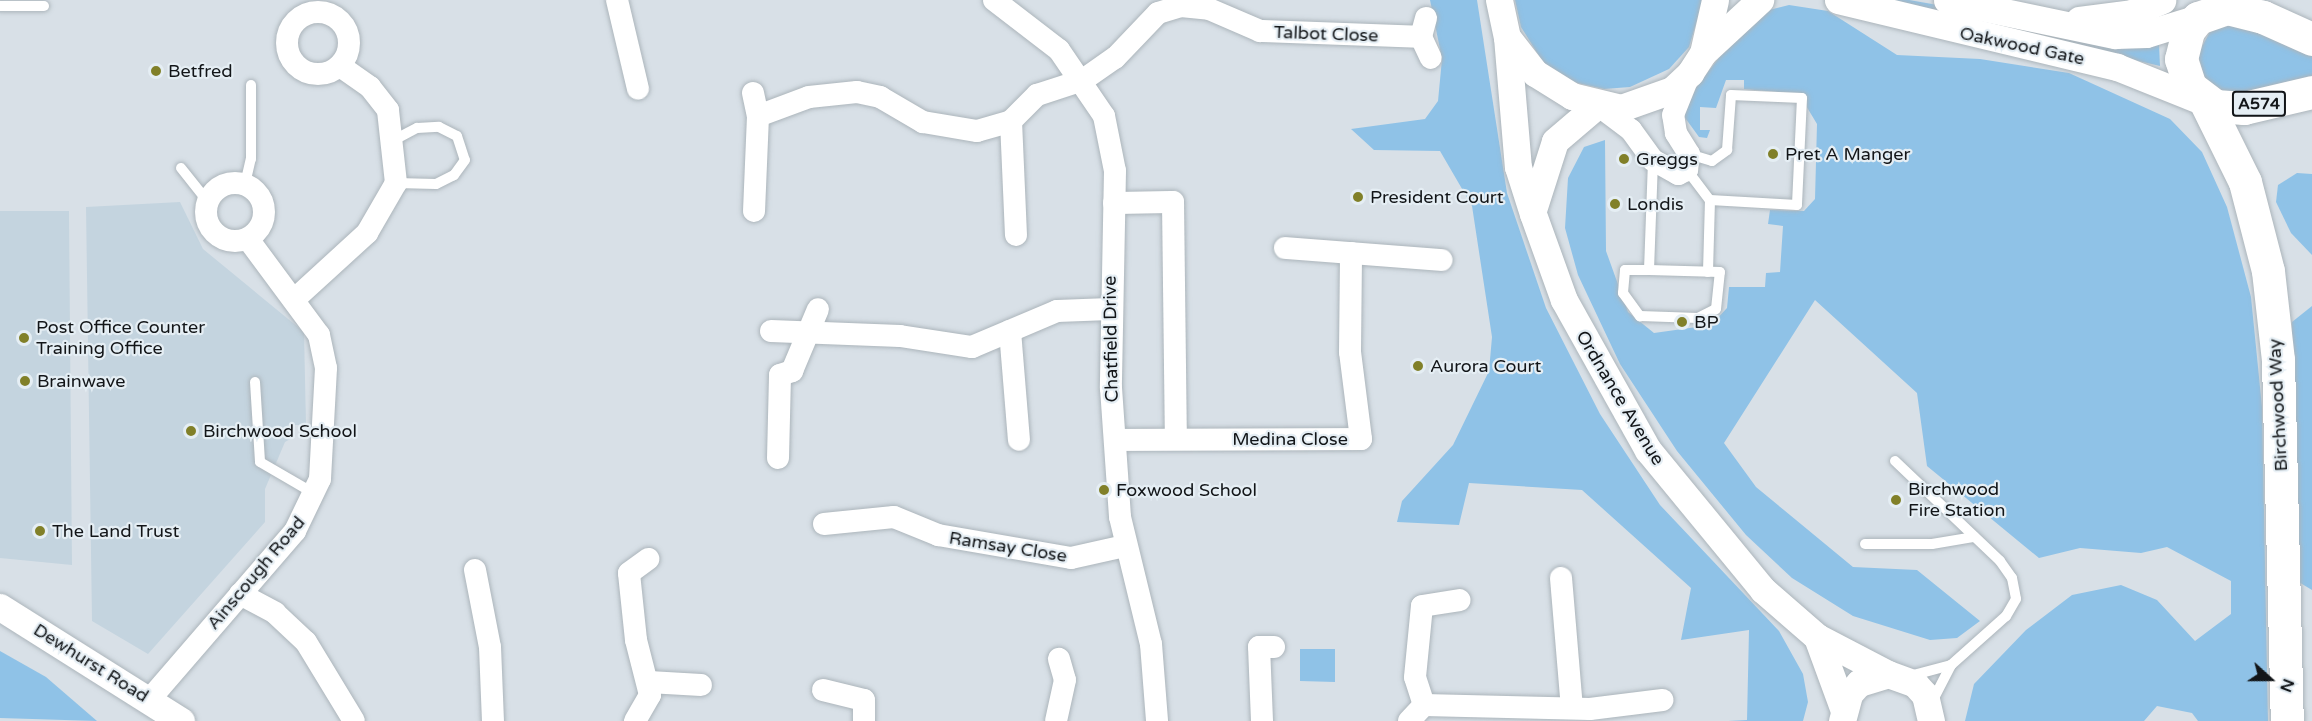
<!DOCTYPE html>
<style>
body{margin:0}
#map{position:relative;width:2312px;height:721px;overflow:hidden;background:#d8e0e7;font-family:"Varela Round",sans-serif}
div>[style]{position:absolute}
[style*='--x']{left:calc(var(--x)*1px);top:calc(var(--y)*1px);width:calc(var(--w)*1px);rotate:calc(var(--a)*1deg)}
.built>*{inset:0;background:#c4d4df}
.green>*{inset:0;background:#8fc2e7}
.roads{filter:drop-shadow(0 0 2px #acb5bb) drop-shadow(0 0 2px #acb5bb)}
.service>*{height:10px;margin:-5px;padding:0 5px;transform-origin:5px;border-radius:5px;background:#fff}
.minor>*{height:22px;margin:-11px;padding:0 11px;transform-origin:11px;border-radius:11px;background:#fff}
.minor>.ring{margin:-11px;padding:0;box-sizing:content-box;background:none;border:22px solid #fff;border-radius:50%}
.tertiary>*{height:27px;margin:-13.5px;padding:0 13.5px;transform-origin:13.5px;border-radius:13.5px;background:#fff}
.primary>*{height:33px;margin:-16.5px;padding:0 16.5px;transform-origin:16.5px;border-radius:16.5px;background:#fff}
.dots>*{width:16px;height:16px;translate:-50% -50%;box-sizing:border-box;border:3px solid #e5eef4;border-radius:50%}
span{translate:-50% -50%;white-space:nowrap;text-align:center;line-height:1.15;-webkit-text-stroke:4.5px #e5eef4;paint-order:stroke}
.shield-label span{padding:2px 4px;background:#e5eef4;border:2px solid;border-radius:4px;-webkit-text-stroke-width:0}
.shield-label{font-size:16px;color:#121518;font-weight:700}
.street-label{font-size:18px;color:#121518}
.poi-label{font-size:18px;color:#121518}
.left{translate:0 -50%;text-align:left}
.north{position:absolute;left:2240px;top:649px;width:60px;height:60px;-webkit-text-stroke:4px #e5eef4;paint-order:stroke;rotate:111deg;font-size:16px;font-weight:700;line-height:24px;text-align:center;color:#121518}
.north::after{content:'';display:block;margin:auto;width:21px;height:27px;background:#121518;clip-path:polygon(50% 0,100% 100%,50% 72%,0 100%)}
</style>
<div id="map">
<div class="built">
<div style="clip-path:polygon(180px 202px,203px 249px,304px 332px,306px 425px,292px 425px,292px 438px,285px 442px,265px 489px,265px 522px,148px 654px,92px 621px,86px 207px)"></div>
<div style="clip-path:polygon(0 211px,69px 211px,72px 565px,0 558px)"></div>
</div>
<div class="green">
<div style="clip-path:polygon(1430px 0,1477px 0,1507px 193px,1546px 308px,1600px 414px,1660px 505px,1779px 631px,1803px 674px,1808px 702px,1803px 721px,1728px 721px,1747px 720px,1749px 630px,1681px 640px,1691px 588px,1582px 490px,1469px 483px,1459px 525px,1397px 522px,1402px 501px,1453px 445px,1489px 371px,1492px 337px,1472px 206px,1440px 151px,1374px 150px,1351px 129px,1425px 119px,1438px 101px,1442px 59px)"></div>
<div style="clip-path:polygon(1515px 0,1703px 0,1689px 47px,1669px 69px,1630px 87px,1604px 89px,1569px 81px,1544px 64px,1521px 27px)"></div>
<div style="clip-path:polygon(1879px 0,1909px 0,2159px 44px,2160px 66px)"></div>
<div style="clip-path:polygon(1789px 5px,1828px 11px,1897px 55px,1980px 59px,2069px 73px,2170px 119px,2202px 152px,2227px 207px,2251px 297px,2262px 407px,2268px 721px,2198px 721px,2192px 713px,2157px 706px,2144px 721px,1965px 721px,1974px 684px,2026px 630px,2072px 595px,2121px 585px,2157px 600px,2195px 641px,2231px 614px,2231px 581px,2167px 547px,2141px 553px,2080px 548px,2039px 558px,1927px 466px,1917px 393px,1815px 300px,1724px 443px,1756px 487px,1853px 567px,1917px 570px,1980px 621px,1957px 638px,1930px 640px,1853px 616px,1792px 578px,1746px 535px,1677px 451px,1620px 364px,1578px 275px,1565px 228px,1568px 178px,1584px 147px,1605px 140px,1606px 251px,1628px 312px,1654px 333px,1711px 325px,1727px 308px,1729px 287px,1765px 287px,1766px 273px,1780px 272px,1783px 226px,1768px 224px,1770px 210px,1804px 211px,1815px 199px,1817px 124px,1799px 94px,1744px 89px,1744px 80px,1726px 80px,1716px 108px,1700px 107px,1700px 130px,1710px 130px,1707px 138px,1699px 137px,1683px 115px,1697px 86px,1740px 31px,1765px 11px)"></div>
<div style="clip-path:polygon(2233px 21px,2312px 53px,2312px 80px,2240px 95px,2224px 93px,2204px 78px,2198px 54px,2212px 28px)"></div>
<div style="clip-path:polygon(2297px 173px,2312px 174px,2312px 255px,2291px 233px,2276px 202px,2278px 185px)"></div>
<div style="clip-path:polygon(2312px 306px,2312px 590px,2297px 581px,2292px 375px,2292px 322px)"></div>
<div style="clip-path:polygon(1300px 649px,1335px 649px,1335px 682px,1300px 681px)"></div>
<div style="clip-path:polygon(0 651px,46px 677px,97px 721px,0 718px)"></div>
</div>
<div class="roads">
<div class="service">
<div style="--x:0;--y:6;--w:44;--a:0"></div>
<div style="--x:394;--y:140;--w:26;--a:-28"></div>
<div style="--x:417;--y:128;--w:22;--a:-3"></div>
<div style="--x:439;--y:127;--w:20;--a:27"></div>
<div style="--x:457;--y:136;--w:25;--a:72"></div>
<div style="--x:465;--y:160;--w:19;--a:126"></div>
<div style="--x:454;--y:175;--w:20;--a:153"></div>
<div style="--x:436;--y:184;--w:40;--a:-178.6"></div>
<div style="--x:1689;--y:154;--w:24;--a:17"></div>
<div style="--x:1712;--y:161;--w:19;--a:-36"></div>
<div style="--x:1727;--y:150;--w:55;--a:-85.8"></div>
<div style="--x:1731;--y:95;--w:71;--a:2.4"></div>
<div style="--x:1802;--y:98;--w:107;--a:92.7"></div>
<div style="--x:1797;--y:205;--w:87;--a:-176.7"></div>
<div style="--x:181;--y:168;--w:43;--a:51.5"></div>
<div style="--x:1687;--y:170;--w:38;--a:53"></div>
<div style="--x:1710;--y:200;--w:72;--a:91.6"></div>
<div style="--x:245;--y:184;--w:26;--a:-77"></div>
<div style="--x:251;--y:159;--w:74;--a:-90"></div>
<div style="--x:1649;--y:270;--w:24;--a:180"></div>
<div style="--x:1625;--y:270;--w:23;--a:95"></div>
<div style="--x:1623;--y:293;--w:29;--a:54"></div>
<div style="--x:1640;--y:316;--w:58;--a:2"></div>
<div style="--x:1698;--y:318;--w:20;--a:-27"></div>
<div style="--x:1716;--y:309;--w:37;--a:-84"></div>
<div style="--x:1720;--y:272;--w:71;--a:-178.4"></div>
<div style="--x:1649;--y:270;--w:109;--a:-87.9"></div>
<div style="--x:255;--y:382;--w:80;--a:86.4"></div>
<div style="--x:260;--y:462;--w:64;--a:30.2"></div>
<div style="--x:1895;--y:461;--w:145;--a:43.6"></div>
<div style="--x:2000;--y:561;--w:21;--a:55"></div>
<div style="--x:2012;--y:578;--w:21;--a:79"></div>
<div style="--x:2016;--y:599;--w:20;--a:120"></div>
<div style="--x:2006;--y:616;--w:74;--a:138.3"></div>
<div style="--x:1951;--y:665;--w:42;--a:165"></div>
<div style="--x:1865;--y:544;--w:67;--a:0"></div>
<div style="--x:1932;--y:544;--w:43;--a:-9.5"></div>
<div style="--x:1932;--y:702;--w:42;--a:-62.8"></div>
</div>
<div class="minor">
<div style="--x:617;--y:0;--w:91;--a:76.7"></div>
<div style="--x:994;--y:0;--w:82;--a:37.6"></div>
<div style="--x:1059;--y:50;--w:80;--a:55.7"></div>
<div style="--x:1104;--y:116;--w:56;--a:78.7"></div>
<div style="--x:1115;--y:171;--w:217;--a:91.1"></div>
<div style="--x:1111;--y:388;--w:129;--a:86"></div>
<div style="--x:1120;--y:517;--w:131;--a:76.3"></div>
<div style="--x:1151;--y:644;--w:77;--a:85.5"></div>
<div class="ring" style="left:287px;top:12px;width:40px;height:40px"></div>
<div style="--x:1426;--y:18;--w:20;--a:105"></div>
<div style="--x:1421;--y:37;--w:23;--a:65"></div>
<div style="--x:753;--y:93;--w:24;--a:78"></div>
<div style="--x:758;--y:116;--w:95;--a:92.4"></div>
<div style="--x:1599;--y:106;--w:40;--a:37"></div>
<div style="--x:1631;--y:130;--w:37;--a:54"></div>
<div style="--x:1653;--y:160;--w:29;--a:29"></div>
<div style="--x:1678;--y:174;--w:10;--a:-24"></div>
<div style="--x:1687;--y:170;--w:16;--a:-83"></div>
<div style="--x:1689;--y:154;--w:25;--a:-122"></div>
<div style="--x:1676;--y:133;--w:18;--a:-99"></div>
<div style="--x:1673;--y:115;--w:43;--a:-68.2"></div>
<div style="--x:758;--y:116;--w:54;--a:-20.4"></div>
<div style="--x:809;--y:97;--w:48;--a:-5.9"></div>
<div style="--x:857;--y:92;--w:24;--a:12"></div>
<div style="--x:880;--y:97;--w:50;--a:30.2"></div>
<div style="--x:923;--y:122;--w:55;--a:9.5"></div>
<div style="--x:977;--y:131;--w:35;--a:-16"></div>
<div style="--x:1011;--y:121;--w:37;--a:-45"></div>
<div style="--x:1037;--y:95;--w:48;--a:-18.1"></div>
<div style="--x:1083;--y:80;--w:39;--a:-35"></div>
<div style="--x:1115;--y:58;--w:62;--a:-46.3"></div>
<div style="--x:1158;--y:13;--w:24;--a:-17"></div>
<div style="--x:1181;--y:6;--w:28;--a:6"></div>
<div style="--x:1209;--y:9;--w:56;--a:23.3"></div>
<div style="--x:1260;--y:31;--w:161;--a:2.1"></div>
<div style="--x:1011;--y:121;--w:114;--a:87.5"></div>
<div class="ring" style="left:206px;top:183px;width:36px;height:36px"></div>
<div style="--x:1114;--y:203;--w:59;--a:-1"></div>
<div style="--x:1173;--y:202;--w:237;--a:89.3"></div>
<div style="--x:1285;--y:248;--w:157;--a:4.4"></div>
<div style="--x:297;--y:297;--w:95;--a:-42.4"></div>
<div style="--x:367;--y:233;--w:58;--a:-59.9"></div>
<div style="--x:396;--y:183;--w:73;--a:-96.3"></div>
<div style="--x:388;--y:110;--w:29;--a:-128"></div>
<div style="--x:370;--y:87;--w:37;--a:-145"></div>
<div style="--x:771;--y:331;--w:129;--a:2.2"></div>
<div style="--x:900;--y:336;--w:73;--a:8.7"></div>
<div style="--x:972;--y:347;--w:92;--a:-23"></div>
<div style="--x:1057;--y:311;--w:53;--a:-2.2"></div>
<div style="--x:1010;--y:331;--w:109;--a:85.3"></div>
<div style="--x:1115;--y:440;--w:246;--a:-0.2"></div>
<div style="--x:1361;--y:439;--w:88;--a:-97.2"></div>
<div style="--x:1350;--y:352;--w:99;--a:-89.4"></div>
<div style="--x:778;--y:458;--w:83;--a:-88.6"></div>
<div style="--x:780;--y:375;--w:13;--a:-18"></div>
<div style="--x:792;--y:371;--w:67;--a:-67.2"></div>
<div style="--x:824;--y:524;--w:70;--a:-5.7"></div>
<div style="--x:894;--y:517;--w:48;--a:22.2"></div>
<div style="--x:938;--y:535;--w:135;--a:9.8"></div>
<div style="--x:1071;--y:558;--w:55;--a:-12.5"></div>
<div style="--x:475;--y:570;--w:78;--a:79"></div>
<div style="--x:490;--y:647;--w:74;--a:87.7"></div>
<div style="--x:1561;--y:578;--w:130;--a:85.2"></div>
<div style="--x:240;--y:594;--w:40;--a:28"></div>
<div style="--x:275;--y:613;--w:42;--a:43.1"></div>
<div style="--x:306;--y:642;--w:92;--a:58.7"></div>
<div style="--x:649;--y:682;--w:52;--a:3.3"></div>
<div style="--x:823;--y:690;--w:42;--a:13.7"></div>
<div style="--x:864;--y:700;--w:21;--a:90"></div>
<div style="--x:150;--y:699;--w:222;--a:-49.2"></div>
<div style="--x:295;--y:531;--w:58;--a:-64.3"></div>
<div style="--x:320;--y:479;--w:111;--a:-86.9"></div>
<div style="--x:326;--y:368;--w:34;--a:-102"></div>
<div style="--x:319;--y:335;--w:119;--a:-126.5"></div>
<div style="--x:1424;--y:705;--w:29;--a:-108"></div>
<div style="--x:1415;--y:677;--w:71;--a:-84.4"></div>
<div style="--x:1422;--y:606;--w:38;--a:-9"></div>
<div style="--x:635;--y:721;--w:30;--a:-60"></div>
<div style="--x:650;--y:695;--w:57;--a:-104.3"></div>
<div style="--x:636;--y:640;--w:67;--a:-96"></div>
<div style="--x:629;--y:573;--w:24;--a:-36"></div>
<div style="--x:1056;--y:721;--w:42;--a:-77.6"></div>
<div style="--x:1065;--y:680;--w:22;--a:-106"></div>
<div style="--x:1262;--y:721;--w:74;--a:-92.3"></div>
<div style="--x:1259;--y:647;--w:15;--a:0"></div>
<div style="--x:1409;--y:721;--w:22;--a:-47"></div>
<div style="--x:1424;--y:705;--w:166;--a:1.4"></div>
<div style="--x:1590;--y:709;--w:73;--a:-7.1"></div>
</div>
<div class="tertiary">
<div style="--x:1499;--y:0;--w:38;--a:78"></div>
<div style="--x:1507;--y:37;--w:46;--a:52.1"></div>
<div style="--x:1535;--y:73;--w:44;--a:31.9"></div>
<div style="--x:1572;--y:96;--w:50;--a:13.8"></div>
<div style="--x:1621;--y:108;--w:54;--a:-19.4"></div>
<div style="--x:1672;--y:90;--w:25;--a:-43"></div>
<div style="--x:1690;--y:73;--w:24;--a:-57"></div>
<div style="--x:1703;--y:53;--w:54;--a:-77.2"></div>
<div style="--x:1838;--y:0;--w:287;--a:13.5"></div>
<div style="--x:2117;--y:67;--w:92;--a:21.8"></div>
<div style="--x:1947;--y:0;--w:172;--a:11.8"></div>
<div style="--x:2115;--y:35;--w:31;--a:-2"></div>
<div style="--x:2146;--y:34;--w:54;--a:-17.1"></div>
<div style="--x:2079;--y:20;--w:53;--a:-7.5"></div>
<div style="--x:2132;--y:13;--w:33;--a:-23"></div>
<div style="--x:1507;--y:37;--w:130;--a:85.2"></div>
<div style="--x:1518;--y:167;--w:49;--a:72.3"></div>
<div style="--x:1533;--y:214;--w:91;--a:70.2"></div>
<div style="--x:1564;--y:300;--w:172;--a:60.8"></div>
<div style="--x:1648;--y:450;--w:181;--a:50.6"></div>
<div style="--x:1763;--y:590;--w:72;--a:41"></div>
<div style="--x:1817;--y:637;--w:80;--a:27.5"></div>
<div style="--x:1706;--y:50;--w:74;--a:-42.8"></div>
<div style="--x:1533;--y:210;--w:72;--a:-72.3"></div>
<div style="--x:1555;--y:141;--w:54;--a:-40.5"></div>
<div style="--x:0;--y:607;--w:214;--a:32.2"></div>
<div style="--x:1817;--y:637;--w:76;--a:69.9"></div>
<div style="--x:1842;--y:721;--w:28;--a:-75"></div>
<div style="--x:1849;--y:694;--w:15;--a:-48"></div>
<div style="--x:1859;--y:683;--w:30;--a:-17"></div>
<div style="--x:1888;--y:674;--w:29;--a:20"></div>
<div style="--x:1915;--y:684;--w:15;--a:48"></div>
<div style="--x:1925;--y:695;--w:27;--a:77"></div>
</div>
<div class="primary">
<div style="--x:2312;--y:39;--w:54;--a:-155.8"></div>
<div style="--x:2263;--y:17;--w:37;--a:-166"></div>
<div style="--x:2227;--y:8;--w:31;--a:161"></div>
<div style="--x:2198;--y:18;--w:16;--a:128"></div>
<div style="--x:2188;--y:31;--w:29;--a:104"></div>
<div style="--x:2181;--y:59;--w:29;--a:72"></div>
<div style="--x:2190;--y:87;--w:31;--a:37"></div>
<div style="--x:2215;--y:106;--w:29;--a:4"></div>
<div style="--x:2244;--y:108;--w:70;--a:-13.2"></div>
<div style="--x:2206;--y:103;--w:88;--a:63.7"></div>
<div style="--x:2245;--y:182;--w:92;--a:75.5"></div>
<div style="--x:2268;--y:271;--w:90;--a:83.6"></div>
<div style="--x:2278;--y:360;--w:361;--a:88.6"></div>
</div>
</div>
<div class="dots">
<div style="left:156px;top:71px;background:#818029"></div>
<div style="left:1773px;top:154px;background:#818029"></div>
<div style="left:1624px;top:159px;background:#818029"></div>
<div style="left:1358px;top:197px;background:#818029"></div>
<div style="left:1615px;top:204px;background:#818029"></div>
<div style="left:1682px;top:322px;background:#818029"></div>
<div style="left:24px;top:338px;background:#818029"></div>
<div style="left:1418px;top:366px;background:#818029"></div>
<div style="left:25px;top:381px;background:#818029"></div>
<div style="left:191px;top:431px;background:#818029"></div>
<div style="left:1104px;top:490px;background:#818029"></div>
<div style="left:1896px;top:500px;background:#818029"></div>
<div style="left:40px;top:531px;background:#818029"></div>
</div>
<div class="shield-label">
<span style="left:2259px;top:104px">A574</span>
</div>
<div class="street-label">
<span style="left:1326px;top:34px;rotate:2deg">Talbot Close</span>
<span style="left:2022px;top:46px;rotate:12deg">Oakwood Gate</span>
<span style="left:1111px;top:339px;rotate:-91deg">Chatfield Drive</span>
<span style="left:1620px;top:398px;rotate:59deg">Ordnance Avenue</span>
<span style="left:2278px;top:405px;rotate:-93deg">Birchwood Way</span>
<span style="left:1290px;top:439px">Medina Close</span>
<span style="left:1008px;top:547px;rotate:9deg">Ramsay Close</span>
<span style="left:256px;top:573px;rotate:-50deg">Ainscough Road</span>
<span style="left:91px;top:663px;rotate:32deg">Dewhurst Road</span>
</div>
<div class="poi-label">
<span class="left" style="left:168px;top:71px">Betfred</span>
<span class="left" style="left:1785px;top:154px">Pret A Manger</span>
<span class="left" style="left:1636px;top:159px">Greggs</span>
<span class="left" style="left:1370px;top:197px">President Court</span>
<span class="left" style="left:1627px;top:204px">Londis</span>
<span class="left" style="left:1694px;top:322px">BP</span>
<span class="left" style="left:36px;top:338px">Post Office Counter<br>Training Office</span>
<span class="left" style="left:1430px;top:366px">Aurora Court</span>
<span class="left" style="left:37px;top:381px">Brainwave</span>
<span class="left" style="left:203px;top:431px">Birchwood School</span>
<span class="left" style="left:1116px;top:490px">Foxwood School</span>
<span class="left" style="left:1908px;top:500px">Birchwood<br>Fire Station</span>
<span class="left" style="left:52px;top:531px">The Land Trust</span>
</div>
<div class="north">N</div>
</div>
